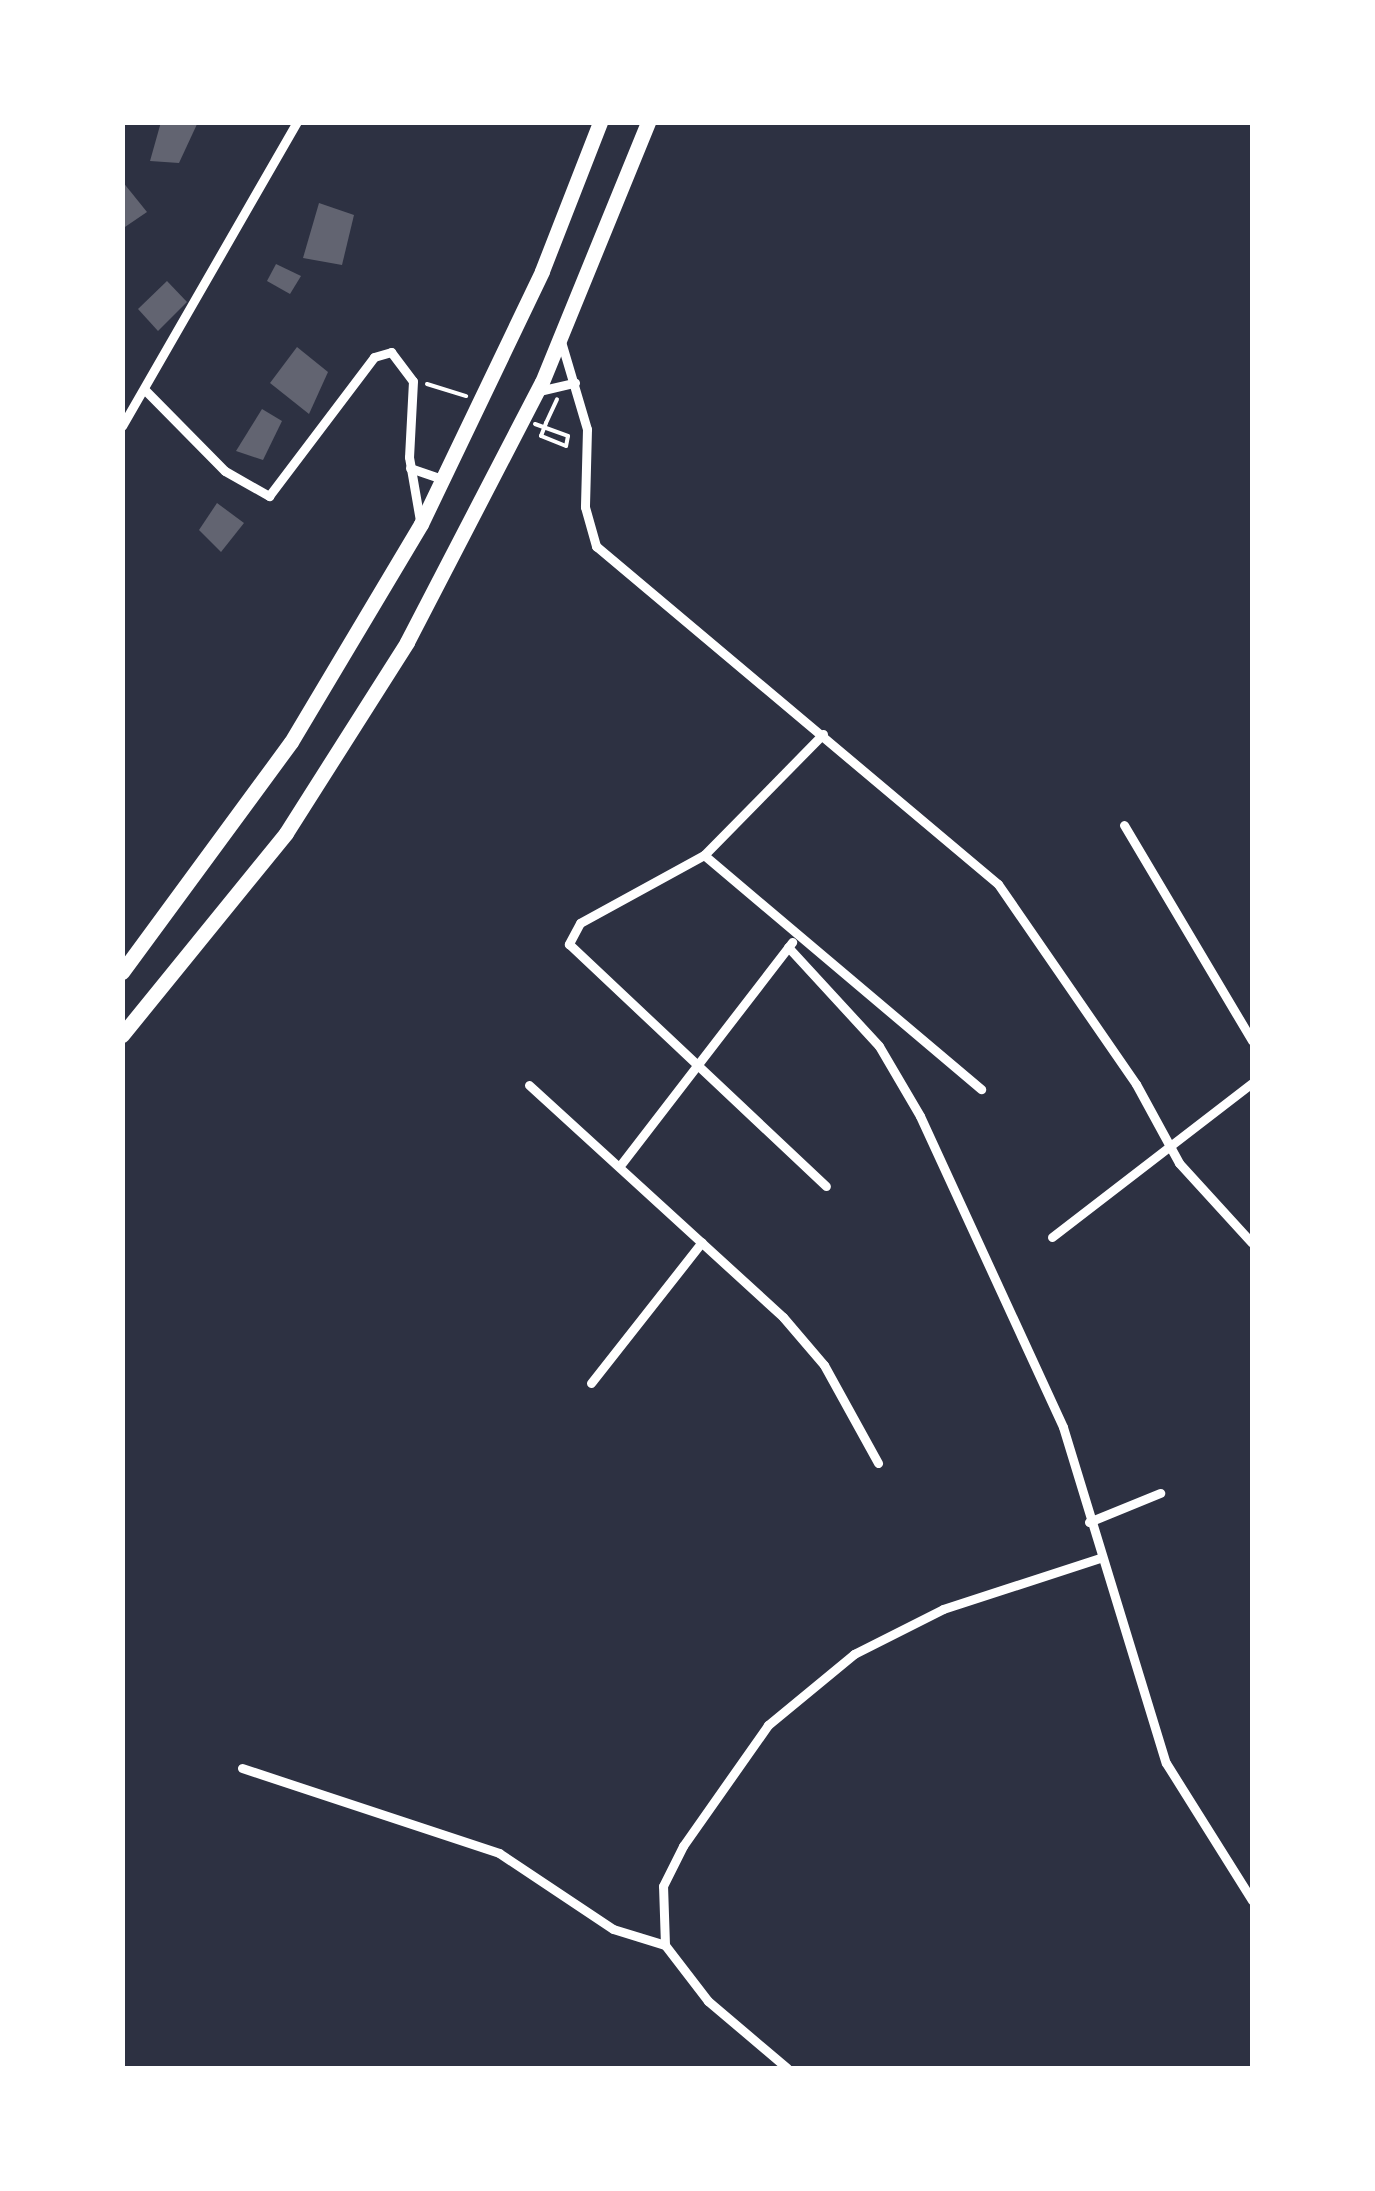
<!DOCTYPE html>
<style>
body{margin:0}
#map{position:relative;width:1375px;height:2191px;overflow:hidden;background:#2d3142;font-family:"Archivo Narrow",sans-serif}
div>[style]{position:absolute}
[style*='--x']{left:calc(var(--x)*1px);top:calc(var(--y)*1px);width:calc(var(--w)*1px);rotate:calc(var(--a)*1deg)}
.building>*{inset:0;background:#626471}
.path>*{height:4px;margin:-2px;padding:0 2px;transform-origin:2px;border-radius:2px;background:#fff}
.minor>*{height:9px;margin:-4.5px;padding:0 4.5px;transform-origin:4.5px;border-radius:4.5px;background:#fff}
.motorway>*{height:15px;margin:-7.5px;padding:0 7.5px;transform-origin:7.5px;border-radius:7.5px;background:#fff}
span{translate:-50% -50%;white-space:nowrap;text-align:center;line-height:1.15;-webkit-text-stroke:8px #fff;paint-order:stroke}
.frame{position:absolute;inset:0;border:125px solid #fff;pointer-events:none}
</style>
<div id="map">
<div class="building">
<div style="clip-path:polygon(161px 122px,198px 122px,179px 163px,150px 161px)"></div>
<div style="clip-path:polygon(122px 181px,147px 212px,122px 229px)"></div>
<div style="clip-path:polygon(319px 203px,354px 215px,342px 265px,303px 258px)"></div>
<div style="clip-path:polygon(276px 264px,301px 276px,290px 294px,267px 281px)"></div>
<div style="clip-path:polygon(167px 281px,187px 302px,158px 331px,138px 309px)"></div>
<div style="clip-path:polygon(297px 347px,328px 372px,309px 414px,270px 383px)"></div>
<div style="clip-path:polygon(262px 409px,282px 421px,263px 460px,236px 451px)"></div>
<div style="clip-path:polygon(217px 503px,244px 523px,221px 552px,199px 530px)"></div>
</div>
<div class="path">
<div style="--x:427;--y:384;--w:41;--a:17.1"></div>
<div style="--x:535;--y:424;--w:35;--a:20"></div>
<div style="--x:568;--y:436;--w:10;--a:101"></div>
<div style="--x:566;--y:446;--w:27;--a:-158"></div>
<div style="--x:541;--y:436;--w:14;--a:-69"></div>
<div style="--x:546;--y:423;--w:26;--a:-65"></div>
</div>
<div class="minor">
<div style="--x:560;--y:338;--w:95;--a:73.5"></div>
<div style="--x:587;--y:429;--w:78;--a:91.5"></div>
<div style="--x:585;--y:507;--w:41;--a:74.2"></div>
<div style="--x:596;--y:546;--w:525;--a:40.06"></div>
<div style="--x:998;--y:884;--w:243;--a:55.4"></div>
<div style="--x:1136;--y:1084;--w:90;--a:61.4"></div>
<div style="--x:1179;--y:1163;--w:108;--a:47.6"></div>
<div style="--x:146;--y:391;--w:112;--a:45.4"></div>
<div style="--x:225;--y:471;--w:51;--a:29.6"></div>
<div style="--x:269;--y:496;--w:174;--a:-52.9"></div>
<div style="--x:374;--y:357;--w:18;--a:-16"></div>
<div style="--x:391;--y:352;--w:36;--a:53"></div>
<div style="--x:413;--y:381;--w:76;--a:93"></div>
<div style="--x:409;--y:457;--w:65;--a:80.2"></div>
<div style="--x:539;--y:391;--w:37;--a:-13"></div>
<div style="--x:122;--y:426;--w:351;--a:-60.1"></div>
<div style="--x:410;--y:468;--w:34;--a:19"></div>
<div style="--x:823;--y:734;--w:170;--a:134.5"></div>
<div style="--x:704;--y:855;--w:363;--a:40.2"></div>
<div style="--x:1124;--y:825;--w:251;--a:59.3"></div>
<div style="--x:704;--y:855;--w:141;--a:151.3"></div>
<div style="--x:580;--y:923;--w:24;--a:118"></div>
<div style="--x:569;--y:944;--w:353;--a:43.3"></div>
<div style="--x:788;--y:947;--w:134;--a:47.4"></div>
<div style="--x:879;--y:1046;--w:81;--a:59.6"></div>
<div style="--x:920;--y:1116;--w:342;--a:65.3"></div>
<div style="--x:1063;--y:1427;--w:351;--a:73"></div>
<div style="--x:1166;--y:1763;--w:162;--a:57.9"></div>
<div style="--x:529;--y:1085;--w:344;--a:42.4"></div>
<div style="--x:783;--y:1317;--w:63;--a:49.5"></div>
<div style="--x:824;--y:1365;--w:112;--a:61.1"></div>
<div style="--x:622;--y:1163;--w:279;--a:-52.4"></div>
<div style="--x:1052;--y:1237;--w:252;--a:-37.6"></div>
<div style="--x:591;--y:1383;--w:179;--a:-51.8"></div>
<div style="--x:1089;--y:1522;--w:77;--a:-22.2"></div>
<div style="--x:242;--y:1768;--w:271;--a:18.3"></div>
<div style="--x:499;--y:1853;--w:137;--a:33.7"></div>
<div style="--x:613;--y:1929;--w:54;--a:17.1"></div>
<div style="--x:787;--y:2068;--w:104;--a:-139.7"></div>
<div style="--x:708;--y:2001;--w:71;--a:-127.5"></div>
<div style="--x:665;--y:1945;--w:59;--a:-91.9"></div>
<div style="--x:663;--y:1886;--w:45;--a:-63.4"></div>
<div style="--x:683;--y:1846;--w:148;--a:-54.9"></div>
<div style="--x:768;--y:1725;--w:112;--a:-39.5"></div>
<div style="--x:854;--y:1654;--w:100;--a:-26.8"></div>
<div style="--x:943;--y:1609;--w:165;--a:-18"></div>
</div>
<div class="motorway">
<div style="--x:122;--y:972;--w:285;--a:-53.7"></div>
<div style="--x:291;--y:742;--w:254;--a:-59.2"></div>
<div style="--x:421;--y:524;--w:280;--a:-64.4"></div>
<div style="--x:542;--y:271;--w:160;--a:-68.7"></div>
<div style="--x:122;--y:1035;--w:260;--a:-50.9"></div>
<div style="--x:286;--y:833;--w:226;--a:-57.6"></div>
<div style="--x:407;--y:642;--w:293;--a:-62.6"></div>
<div style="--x:542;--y:382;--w:281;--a:-67.8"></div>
</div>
<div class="frame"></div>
</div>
